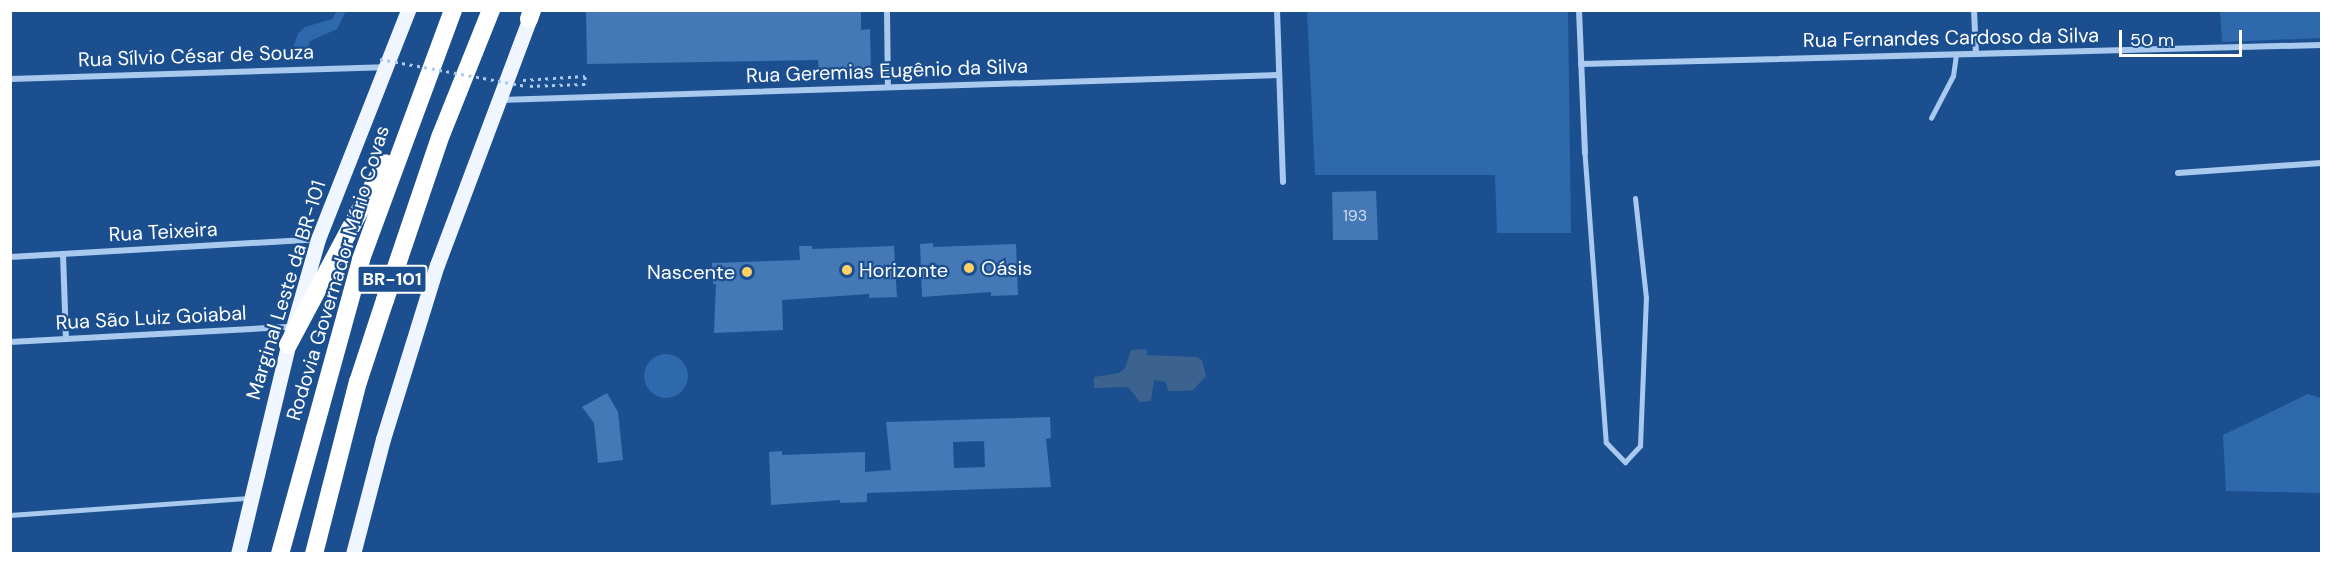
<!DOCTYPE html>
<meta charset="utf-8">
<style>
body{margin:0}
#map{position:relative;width:2332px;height:564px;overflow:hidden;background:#1b4f8f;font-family:"DM Sans",sans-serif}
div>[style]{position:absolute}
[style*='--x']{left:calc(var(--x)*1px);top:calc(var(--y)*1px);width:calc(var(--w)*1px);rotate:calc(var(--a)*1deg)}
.green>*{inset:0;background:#2e69ad}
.round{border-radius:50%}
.water>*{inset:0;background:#3c6290}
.building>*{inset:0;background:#4478b7}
.path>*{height:3px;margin-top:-1.5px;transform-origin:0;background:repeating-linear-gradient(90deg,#a9c9ee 0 3px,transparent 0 7.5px)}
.service>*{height:4.5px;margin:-2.25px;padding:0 2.25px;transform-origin:2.25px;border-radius:2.25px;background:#a9c9ee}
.minor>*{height:6px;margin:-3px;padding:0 3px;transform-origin:3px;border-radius:3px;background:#a9c9ee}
.primary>*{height:15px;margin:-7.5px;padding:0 7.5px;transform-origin:7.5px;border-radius:7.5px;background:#f0f6ff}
.motorway>*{height:18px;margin:-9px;padding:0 9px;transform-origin:9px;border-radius:9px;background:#fff}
.path-bridge>*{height:3px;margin-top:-1.5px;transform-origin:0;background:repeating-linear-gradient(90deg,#a9c9ee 0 3px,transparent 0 7.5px)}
.dots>*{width:16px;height:16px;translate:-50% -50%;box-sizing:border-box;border:3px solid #1b4f8f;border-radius:50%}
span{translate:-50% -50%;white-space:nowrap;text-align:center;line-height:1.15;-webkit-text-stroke:4.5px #1b4f8f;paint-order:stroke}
.number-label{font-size:16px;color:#d0dded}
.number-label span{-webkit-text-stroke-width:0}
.shield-label span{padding:2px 4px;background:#1b4f8f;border:2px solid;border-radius:4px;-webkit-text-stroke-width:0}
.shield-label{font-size:18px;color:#fff;font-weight:700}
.street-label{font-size:20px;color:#fff}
.poi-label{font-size:20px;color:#fff}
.left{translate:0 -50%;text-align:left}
.right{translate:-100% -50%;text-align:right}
.frame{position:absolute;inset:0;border:12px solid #fff;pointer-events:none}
.scale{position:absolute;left:2119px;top:30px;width:123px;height:27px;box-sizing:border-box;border:3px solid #fff;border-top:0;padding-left:8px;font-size:18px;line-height:21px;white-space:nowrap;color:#fff;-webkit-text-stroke:4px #1b4f8f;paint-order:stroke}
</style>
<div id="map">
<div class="green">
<div style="clip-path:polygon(337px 11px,346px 11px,337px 29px,310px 41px,306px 56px,290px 56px,298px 34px,305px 27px,332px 19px)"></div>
<div style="clip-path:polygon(1307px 11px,1568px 11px,1571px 233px,1497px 233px,1495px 175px,1315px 175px)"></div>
<div style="clip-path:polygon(2220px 11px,2321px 11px,2321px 38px,2222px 42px)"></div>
<div class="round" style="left:644px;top:354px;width:44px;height:44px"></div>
<div style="clip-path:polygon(2308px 394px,2321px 398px,2321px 493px,2226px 491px,2223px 435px)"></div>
</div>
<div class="water">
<div style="clip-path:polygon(1146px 349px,1147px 355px,1197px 357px,1202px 360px,1206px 376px,1193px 390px,1182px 391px,1168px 391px,1166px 382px,1154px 380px,1151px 401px,1140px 402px,1128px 387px,1094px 388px,1094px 377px,1119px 373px,1125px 368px,1131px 350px)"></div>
</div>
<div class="building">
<div style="clip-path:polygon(586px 10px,861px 10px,861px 30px,870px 29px,871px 70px,819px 71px,818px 60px,587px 64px)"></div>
<div style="clip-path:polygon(1376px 191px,1378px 240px,1333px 240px,1332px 192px)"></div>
<div style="clip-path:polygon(933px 243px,933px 247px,1016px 244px,1018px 295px,991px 296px,991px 292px,922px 297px,920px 244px)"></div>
<div style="clip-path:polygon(799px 246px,812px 246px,812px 249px,894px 246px,897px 297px,869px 298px,869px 294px,782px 300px,783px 330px,714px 333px,716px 284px,713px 284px,712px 263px,800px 260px)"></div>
<div style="clip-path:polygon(607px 393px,618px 412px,623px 460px,598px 463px,594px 423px,582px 407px)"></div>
<div style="clip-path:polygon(evenodd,1050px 417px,1051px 438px,1046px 439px,1051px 487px,867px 493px,867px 502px,840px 503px,840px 500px,771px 505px,769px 452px,782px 451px,782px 455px,865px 452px,865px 472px,891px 470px,886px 422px,1050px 417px,984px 441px,985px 467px,954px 468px,953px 442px,984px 441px)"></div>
</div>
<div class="path">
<div style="--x:523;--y:80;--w:62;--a:-3.7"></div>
<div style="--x:585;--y:76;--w:8;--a:90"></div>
<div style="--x:585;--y:84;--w:58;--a:178"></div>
</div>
<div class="service">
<div style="--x:1931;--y:118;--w:47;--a:-62.4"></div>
<div style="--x:1953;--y:76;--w:22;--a:-82"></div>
<div style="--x:1585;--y:153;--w:290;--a:85.8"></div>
<div style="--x:1606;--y:442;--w:28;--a:46"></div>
<div style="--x:1625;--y:462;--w:22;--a:-47"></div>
<div style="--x:1640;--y:446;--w:148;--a:-87.7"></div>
<div style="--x:1646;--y:298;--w:100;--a:-96.3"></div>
<div style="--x:10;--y:515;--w:239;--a:-4.1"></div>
</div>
<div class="minor">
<div style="--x:887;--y:10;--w:77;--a:89.3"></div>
<div style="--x:1277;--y:10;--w:172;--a:88"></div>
<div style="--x:1579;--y:10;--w:143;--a:87.6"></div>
<div style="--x:1974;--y:10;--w:44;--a:87.4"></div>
<div style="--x:1581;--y:64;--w:741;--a:-1.47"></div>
<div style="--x:10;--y:79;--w:373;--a:-1.8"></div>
<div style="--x:500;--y:100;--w:779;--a:-1.84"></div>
<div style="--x:2178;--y:173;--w:144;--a:-4"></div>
<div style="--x:63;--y:254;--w:85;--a:88"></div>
<div style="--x:10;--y:257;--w:309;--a:-3.3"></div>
<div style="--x:10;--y:342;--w:281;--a:-3.1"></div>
</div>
<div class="primary">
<div style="--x:238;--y:554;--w:215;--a:-76.5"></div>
<div style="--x:288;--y:345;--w:110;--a:-74.2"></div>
<div style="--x:318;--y:239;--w:246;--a:-68.5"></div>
<div style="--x:353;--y:554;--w:119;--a:-75.4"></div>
<div style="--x:383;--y:439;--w:182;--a:-72.8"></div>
<div style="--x:437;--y:265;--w:272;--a:-69.4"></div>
</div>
<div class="motorway">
<div style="--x:529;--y:19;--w:9;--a:-72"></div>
<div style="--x:288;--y:345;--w:206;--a:-61.9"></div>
<div style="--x:280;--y:554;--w:306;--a:-74.6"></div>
<div style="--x:361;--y:259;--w:265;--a:-69.7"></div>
<div style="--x:314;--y:554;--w:178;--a:-75.7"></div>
<div style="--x:358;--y:382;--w:86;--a:-71.8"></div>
<div style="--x:385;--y:300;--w:174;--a:-71.3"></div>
<div style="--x:441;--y:135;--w:135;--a:-68.2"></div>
</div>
<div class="path-bridge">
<div style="--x:380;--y:59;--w:147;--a:10.5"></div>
</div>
<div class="dots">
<div style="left:969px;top:268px;background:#ffd166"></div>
<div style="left:847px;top:270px;background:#ffd166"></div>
<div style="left:747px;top:272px;background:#ffd166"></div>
</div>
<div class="number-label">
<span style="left:1355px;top:216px">193</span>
</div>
<div class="shield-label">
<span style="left:392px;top:279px">BR-101</span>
</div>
<div class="street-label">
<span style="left:1951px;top:38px;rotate:-1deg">Rua Fernandes Cardoso da Silva</span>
<span style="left:196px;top:56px;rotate:-2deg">Rua Sílvio César de Souza</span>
<span style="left:887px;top:71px;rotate:-2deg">Rua Geremias Eugênio da Silva</span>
<span style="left:163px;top:232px;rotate:-3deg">Rua Teixeira</span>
<span style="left:338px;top:273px;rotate:-73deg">Rodovia Governador Mário Covas</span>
<span style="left:286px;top:290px;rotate:-73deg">Marginal Leste da BR-101</span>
<span style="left:151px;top:318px;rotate:-3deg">Rua São Luiz Goiabal</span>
</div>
<div class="poi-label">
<span class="left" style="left:981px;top:268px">Oásis</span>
<span class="left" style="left:859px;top:270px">Horizonte</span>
<span class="right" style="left:735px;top:272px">Nascente</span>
</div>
<div class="frame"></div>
<div class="scale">50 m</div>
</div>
